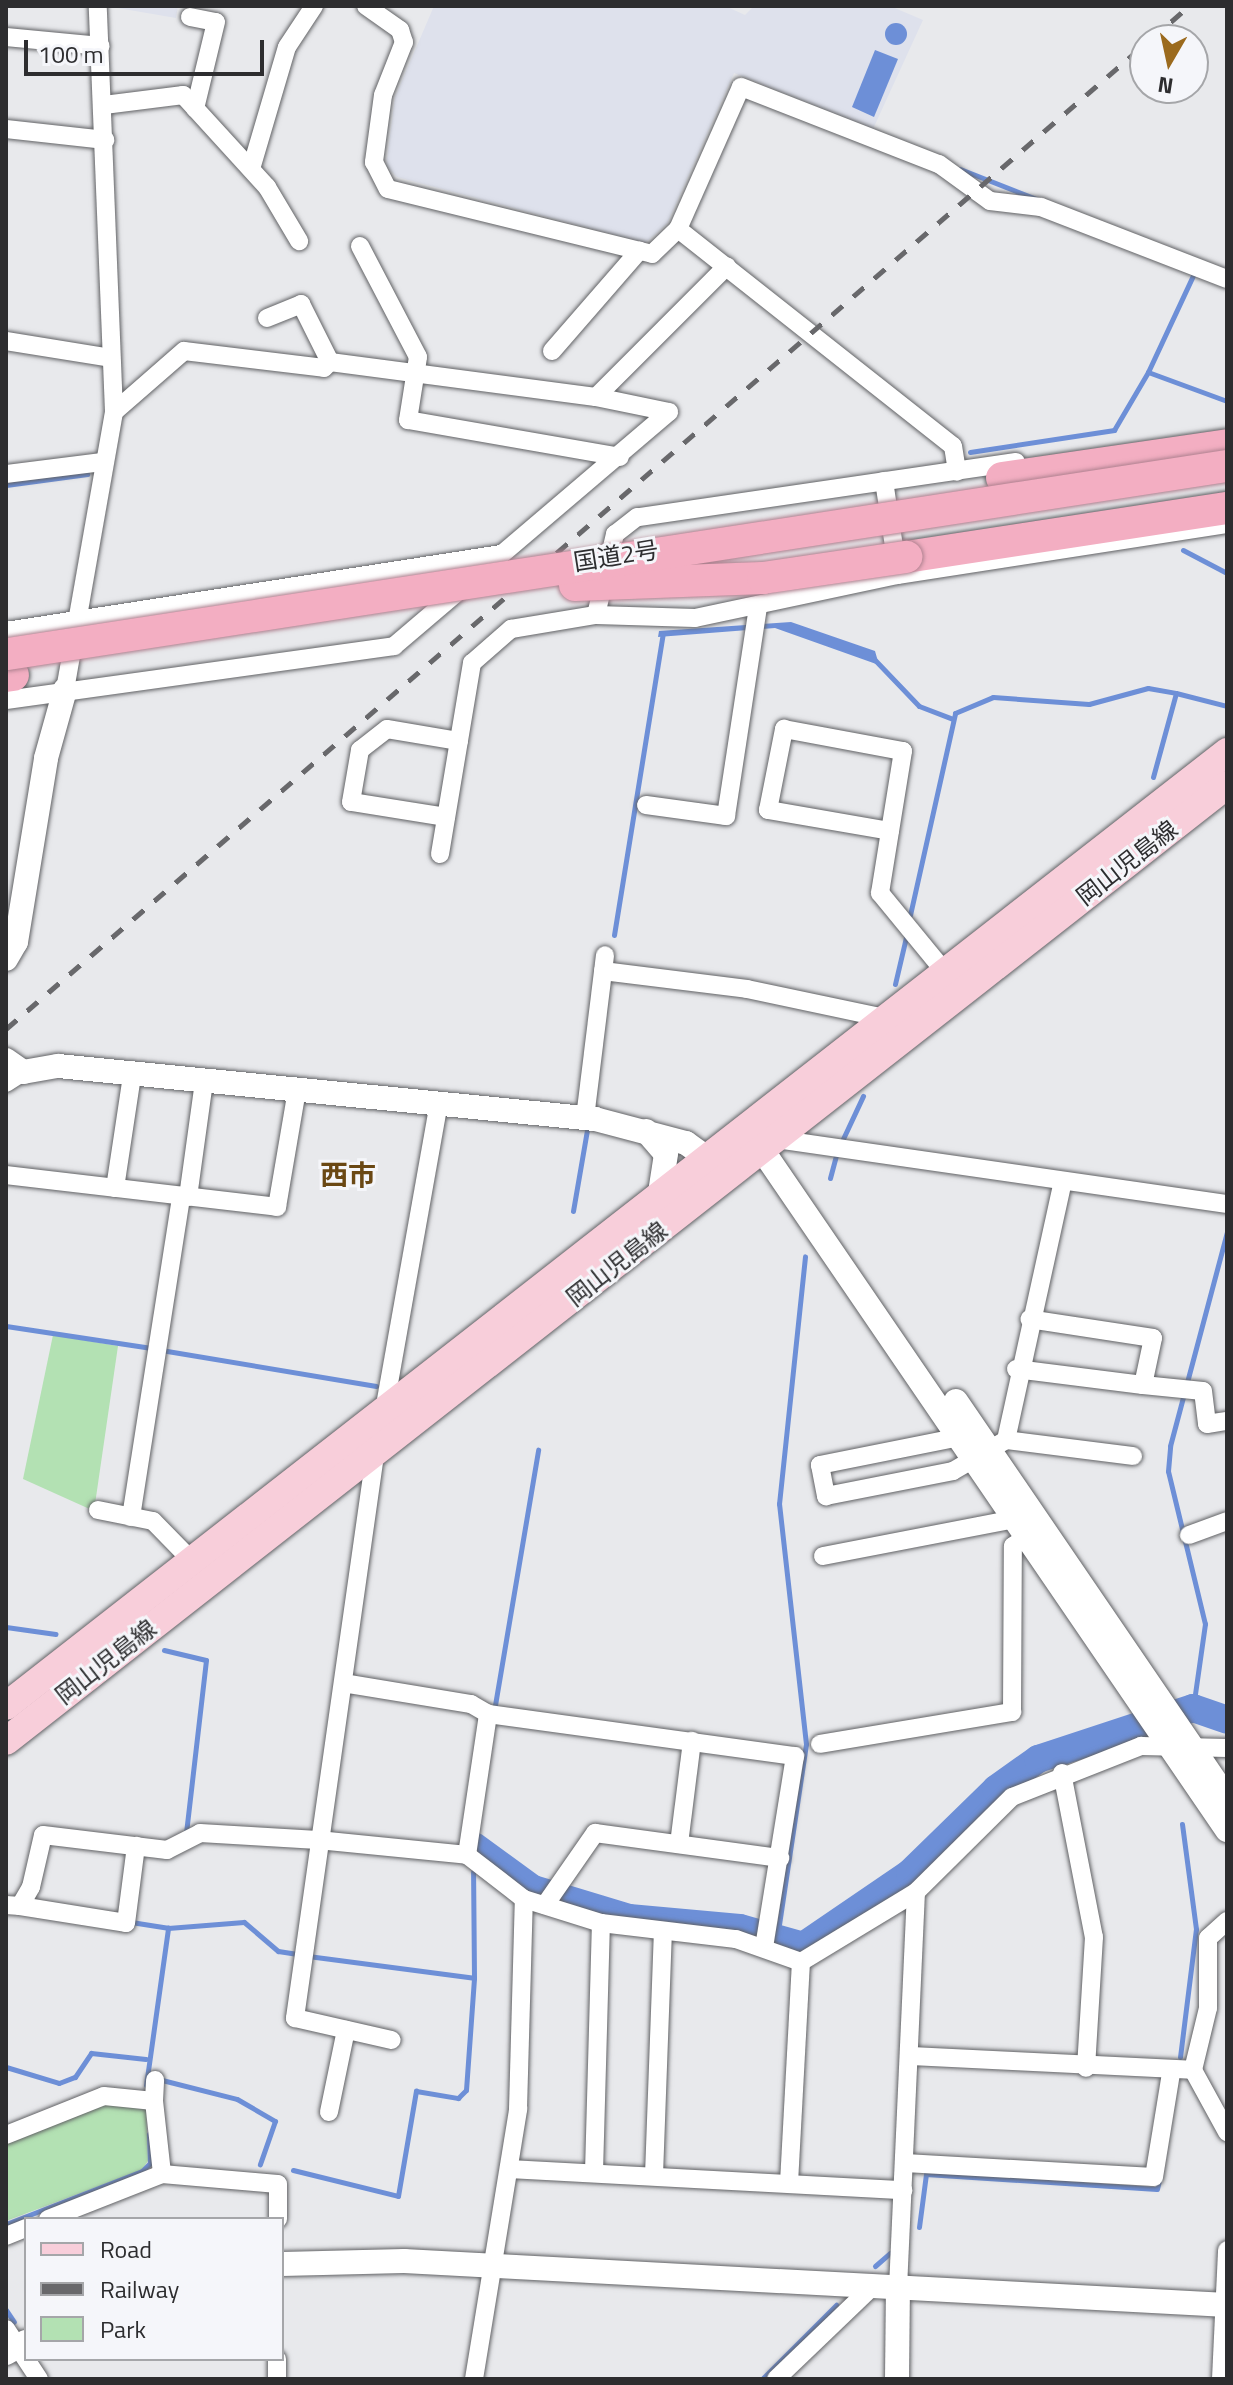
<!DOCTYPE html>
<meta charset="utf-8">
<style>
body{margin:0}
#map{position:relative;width:1233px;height:2385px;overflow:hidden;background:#e8e9ec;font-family:"Titillium Web","Noto Sans JP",sans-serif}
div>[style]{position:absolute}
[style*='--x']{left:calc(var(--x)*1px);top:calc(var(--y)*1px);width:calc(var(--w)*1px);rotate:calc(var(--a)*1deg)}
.built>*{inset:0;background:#dee1ec}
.green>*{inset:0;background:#b3e1b3}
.water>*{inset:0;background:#6d8fd7}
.round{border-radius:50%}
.stream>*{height:5px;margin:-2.5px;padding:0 2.5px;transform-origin:2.5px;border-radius:2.5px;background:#6d8fd7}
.river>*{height:28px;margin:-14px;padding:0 14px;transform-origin:14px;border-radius:14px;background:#6d8fd7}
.roads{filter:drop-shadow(0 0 2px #616265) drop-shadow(0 0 2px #616265)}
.street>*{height:18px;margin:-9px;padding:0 9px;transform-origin:9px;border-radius:9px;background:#fff}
.secondary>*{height:24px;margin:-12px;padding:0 12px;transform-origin:12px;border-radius:12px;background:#fff}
.primary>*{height:28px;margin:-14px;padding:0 14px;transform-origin:14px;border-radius:14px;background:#f8ceda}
.highway>*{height:32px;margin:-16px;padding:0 16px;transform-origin:16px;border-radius:16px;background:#f3aec2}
.rail>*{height:5px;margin-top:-2.5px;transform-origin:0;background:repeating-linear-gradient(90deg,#68686b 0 14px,transparent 0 28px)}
.bridges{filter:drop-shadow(0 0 2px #ae818f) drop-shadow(0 0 2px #ae818f)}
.highway-bridge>*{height:32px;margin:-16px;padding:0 16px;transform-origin:16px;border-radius:16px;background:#f3aec2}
span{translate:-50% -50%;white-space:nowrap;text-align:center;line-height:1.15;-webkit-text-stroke:6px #f5f6fa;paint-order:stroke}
.street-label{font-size:24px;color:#2d2d2f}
.quarter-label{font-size:28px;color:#6a4814;font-weight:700}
.frame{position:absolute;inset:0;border:8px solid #2d2d2f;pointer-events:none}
.legend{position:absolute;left:24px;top:2217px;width:260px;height:144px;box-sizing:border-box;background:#f5f6fa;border:2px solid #a5a6a9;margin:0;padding:10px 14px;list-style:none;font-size:24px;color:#2d2d2f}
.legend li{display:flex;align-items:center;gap:16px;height:40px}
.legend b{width:40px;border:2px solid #a5a6a9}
.north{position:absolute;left:1129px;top:24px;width:80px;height:80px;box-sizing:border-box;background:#f5f6fa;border:2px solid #a5a6a9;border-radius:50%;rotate:189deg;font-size:22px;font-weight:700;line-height:32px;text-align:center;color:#2d2d2f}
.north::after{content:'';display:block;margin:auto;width:28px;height:36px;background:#9b6a1d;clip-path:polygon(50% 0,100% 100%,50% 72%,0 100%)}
.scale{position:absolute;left:24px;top:40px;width:240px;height:36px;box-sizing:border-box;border:4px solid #2d2d2f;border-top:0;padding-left:10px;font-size:24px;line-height:28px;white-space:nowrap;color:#2d2d2f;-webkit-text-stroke:6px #f5f6fa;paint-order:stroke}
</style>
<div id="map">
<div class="built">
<div style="clip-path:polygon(106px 6px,178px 6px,176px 18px)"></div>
<div style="clip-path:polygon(434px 6px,725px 6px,745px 15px,754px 6px,890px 6px,923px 20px,873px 129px,734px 73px,667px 224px,645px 243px,397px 177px,386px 166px,395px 97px)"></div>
</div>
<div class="green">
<div style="clip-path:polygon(53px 1335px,118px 1346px,94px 1511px,23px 1479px)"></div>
<div style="clip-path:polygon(109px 2103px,146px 2110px,148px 2161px,142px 2170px,6px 2221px,6px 2142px)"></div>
</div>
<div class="water">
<div class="round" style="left:885px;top:23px;width:22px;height:22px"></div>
<div style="clip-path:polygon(875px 50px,898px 59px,874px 117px,852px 107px)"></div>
<div style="clip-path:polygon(791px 622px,875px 651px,879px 665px,775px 628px,658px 637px,659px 631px)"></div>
</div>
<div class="stream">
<div style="--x:960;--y:169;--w:82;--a:21.5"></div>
<div style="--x:1148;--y:372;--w:111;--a:-65"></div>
<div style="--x:970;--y:452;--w:146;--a:-8.7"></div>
<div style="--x:1114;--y:430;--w:67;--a:-59.6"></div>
<div style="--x:1148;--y:372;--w:84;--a:20.2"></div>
<div style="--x:6;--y:485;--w:82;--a:-7.7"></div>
<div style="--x:1183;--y:550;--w:50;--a:27.6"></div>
<div style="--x:874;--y:659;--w:65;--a:46.2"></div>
<div style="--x:919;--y:706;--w:36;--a:21"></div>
<div style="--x:1153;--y:777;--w:87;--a:-74.7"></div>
<div style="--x:1176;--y:693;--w:53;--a:14.3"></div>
<div style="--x:910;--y:915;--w:207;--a:-77.4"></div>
<div style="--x:955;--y:713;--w:41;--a:-22.8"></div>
<div style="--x:993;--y:697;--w:96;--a:4.2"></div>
<div style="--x:1089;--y:704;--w:61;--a:-15.2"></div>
<div style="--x:1148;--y:688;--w:28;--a:10"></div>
<div style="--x:614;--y:935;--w:305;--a:-80.8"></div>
<div style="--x:895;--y:984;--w:48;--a:-76.8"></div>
<div style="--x:841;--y:1143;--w:52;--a:-64.9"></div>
<div style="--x:830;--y:1178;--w:27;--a:-75"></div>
<div style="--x:573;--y:1211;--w:82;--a:-80.2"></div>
<div style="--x:6;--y:1326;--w:147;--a:8.6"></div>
<div style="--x:161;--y:1350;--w:218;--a:9.5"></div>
<div style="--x:6;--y:1627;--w:50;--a:8"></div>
<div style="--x:164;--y:1650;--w:43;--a:13.4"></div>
<div style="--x:206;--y:1660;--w:175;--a:96.6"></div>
<div style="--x:495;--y:1705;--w:259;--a:-80.4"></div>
<div style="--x:1193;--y:1708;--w:85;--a:-81.9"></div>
<div style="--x:1205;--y:1624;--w:157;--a:-103.6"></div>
<div style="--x:1168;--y:1471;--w:25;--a:-85"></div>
<div style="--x:1170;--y:1446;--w:221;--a:-75.1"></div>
<div style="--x:131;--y:1922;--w:37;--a:9"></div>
<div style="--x:777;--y:1938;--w:196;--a:-81.5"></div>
<div style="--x:806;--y:1744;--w:242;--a:-96.4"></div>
<div style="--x:779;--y:1504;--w:249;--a:-84"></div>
<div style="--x:308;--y:1956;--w:167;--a:7.5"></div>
<div style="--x:474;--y:1978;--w:106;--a:-90.5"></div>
<div style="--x:1180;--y:2057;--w:129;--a:-82.9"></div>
<div style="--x:1196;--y:1929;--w:106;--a:-97.6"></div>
<div style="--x:6;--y:2067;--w:55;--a:16.8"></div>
<div style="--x:59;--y:2083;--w:17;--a:-21"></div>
<div style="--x:75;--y:2077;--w:29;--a:-56"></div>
<div style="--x:91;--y:2053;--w:55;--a:6.2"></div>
<div style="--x:158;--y:2079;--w:81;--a:14.2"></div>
<div style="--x:237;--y:2099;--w:44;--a:30.1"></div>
<div style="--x:275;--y:2121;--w:46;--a:109.2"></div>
<div style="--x:146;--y:2085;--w:159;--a:-82"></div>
<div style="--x:168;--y:1928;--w:76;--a:-4.5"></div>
<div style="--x:244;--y:1922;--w:45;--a:40.5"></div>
<div style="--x:278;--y:1951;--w:18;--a:9"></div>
<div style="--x:293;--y:2170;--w:108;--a:13.9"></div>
<div style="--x:398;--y:2196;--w:107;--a:-80.3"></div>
<div style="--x:416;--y:2091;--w:43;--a:9.5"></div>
<div style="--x:458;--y:2098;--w:11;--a:-45"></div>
<div style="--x:466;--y:2090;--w:112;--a:-85.9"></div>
<div style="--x:6;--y:2224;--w:146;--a:-21.3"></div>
<div style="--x:142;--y:2171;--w:11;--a:-45"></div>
<div style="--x:150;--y:2163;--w:29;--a:-92"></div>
<div style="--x:919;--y:2227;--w:53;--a:-82.5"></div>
<div style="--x:926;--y:2174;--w:231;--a:3.7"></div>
<div style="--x:1157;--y:2189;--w:9;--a:-77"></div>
<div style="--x:875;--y:2266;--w:20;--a:-41"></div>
<div style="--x:6;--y:2310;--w:14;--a:56"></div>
<div style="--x:762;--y:2379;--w:105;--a:-45"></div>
</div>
<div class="river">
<div style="--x:474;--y:1846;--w:73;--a:36.1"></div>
<div style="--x:533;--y:1889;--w:100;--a:16.8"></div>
<div style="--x:629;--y:1918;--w:111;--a:5.1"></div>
<div style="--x:740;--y:1928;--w:66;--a:15.9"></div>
<div style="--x:803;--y:1946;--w:130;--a:-34.3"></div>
<div style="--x:910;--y:1873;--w:120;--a:-44.3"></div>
<div style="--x:996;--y:1789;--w:52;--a:-35.5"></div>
<div style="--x:1038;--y:1759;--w:163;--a:-18.2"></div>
<div style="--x:1193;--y:1708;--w:36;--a:19"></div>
</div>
<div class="roads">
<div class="street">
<div style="--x:366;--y:6;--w:42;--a:35.2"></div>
<div style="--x:400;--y:30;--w:13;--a:72"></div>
<div style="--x:404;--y:42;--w:57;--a:111.6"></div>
<div style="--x:383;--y:95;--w:68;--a:97.7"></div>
<div style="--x:374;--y:162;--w:30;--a:63"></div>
<div style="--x:388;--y:189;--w:272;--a:13.8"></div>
<div style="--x:652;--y:254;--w:36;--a:-44"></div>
<div style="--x:678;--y:229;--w:155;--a:-66.1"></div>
<div style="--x:741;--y:87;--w:212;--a:21.3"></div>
<div style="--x:939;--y:164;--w:63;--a:36"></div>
<div style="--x:990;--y:201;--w:51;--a:6.7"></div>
<div style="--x:1041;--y:207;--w:199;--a:21.2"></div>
<div style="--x:190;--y:17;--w:26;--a:11"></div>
<div style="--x:216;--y:22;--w:89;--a:103.6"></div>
<div style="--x:6;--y:37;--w:95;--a:5.4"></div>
<div style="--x:104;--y:105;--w:80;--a:-7.2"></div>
<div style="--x:183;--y:95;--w:125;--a:47.6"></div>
<div style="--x:267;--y:187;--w:63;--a:59.3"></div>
<div style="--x:6;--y:129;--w:100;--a:6.3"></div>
<div style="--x:251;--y:169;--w:127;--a:-73.6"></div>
<div style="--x:287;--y:47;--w:49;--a:-56.6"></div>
<div style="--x:678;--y:229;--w:350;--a:38.3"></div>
<div style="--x:953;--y:446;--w:26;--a:81"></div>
<div style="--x:360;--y:246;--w:125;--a:62.4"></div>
<div style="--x:418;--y:357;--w:64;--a:99"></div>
<div style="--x:408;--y:420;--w:215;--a:9.9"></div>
<div style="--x:267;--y:318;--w:37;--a:-22"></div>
<div style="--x:301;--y:304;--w:65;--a:63.4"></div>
<div style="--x:330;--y:362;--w:268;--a:7.5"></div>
<div style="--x:6;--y:341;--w:106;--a:9.2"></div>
<div style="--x:552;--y:351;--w:133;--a:-49"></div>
<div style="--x:114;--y:412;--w:93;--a:-41.1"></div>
<div style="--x:184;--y:351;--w:141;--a:6.9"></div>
<div style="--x:324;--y:368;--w:8;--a:-45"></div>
<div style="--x:669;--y:412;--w:75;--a:-168.4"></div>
<div style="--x:596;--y:397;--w:185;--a:-45"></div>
<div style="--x:1016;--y:462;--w:383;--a:171.7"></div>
<div style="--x:637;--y:517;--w:28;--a:142"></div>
<div style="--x:615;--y:534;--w:83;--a:103.2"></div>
<div style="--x:596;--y:615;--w:99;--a:1.7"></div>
<div style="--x:695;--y:618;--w:208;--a:-12"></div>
<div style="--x:898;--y:575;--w:333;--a:-8.8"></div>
<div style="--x:6;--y:474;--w:98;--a:-7.1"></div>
<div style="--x:884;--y:481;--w:86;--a:81.3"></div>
<div style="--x:6;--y:631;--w:501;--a:-8.84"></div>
<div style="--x:65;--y:690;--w:282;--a:-80"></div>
<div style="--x:114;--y:412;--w:406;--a:-92.3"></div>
<div style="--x:6;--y:700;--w:392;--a:-7.9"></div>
<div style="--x:394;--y:646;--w:361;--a:-40.4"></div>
<div style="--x:646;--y:805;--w:81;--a:7.8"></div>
<div style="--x:726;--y:816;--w:212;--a:-81.3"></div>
<div style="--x:446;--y:817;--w:96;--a:-171"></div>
<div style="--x:351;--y:802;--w:53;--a:-80.2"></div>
<div style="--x:360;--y:750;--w:34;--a:-38"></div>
<div style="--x:387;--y:729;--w:73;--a:9.5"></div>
<div style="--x:890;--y:831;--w:124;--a:-170.2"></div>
<div style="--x:768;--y:810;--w:83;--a:-78.8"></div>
<div style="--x:784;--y:729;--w:121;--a:10.5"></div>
<div style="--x:903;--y:751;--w:144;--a:99.2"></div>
<div style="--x:880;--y:893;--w:101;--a:50.6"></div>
<div style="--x:440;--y:854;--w:194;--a:-80.5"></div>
<div style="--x:472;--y:663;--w:52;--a:-41.1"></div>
<div style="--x:511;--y:629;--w:86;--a:-9.4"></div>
<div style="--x:603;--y:971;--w:145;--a:7.1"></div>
<div style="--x:747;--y:989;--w:141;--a:11.9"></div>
<div style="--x:6;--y:1083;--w:20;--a:-33"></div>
<div style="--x:585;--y:1118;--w:164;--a:-83"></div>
<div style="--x:775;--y:1139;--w:457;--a:8.2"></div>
<div style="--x:6;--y:1175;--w:273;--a:6.7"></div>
<div style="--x:277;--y:1207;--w:119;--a:-80.3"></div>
<div style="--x:115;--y:1188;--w:114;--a:-81.4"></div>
<div style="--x:188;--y:1197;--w:116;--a:-82.1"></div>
<div style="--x:1016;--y:1369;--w:128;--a:7.2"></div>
<div style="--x:1143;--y:1385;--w:48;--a:-78"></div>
<div style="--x:1153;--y:1338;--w:125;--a:-171.3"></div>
<div style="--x:1143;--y:1385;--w:60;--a:5.7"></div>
<div style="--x:1203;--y:1391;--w:33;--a:83"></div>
<div style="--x:1207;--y:1424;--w:20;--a:-9"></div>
<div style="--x:384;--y:1411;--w:313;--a:-79.9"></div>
<div style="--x:960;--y:1437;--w:143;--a:168.7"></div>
<div style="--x:820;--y:1465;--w:32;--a:79"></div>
<div style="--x:826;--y:1496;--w:129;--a:-11.1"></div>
<div style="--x:953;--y:1471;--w:61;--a:-30.3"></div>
<div style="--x:1006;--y:1440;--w:261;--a:-77.6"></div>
<div style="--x:1006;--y:1440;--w:128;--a:7.2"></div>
<div style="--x:376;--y:1448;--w:576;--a:98.09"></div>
<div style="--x:295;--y:2018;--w:99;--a:12.8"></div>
<div style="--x:98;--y:1510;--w:56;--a:11.3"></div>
<div style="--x:153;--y:1521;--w:56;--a:45.7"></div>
<div style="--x:131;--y:1517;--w:325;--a:-81.1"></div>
<div style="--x:1189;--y:1535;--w:40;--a:-20.2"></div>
<div style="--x:823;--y:1556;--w:196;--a:-10.9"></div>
<div style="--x:343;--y:1683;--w:130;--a:9.3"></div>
<div style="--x:471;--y:1704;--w:20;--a:30"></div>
<div style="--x:820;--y:1744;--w:195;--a:-9.5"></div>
<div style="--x:1012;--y:1712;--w:166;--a:-89.7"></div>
<div style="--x:1013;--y:1546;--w:28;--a:-35"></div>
<div style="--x:1062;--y:1773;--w:167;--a:79"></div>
<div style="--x:1094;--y:1937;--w:131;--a:93.5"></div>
<div style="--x:679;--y:1844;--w:104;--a:-82.8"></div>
<div style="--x:467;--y:1855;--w:143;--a:-81.5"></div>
<div style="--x:488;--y:1714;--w:310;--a:7.8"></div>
<div style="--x:795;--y:1756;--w:194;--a:99.2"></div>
<div style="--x:6;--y:1905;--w:14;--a:4"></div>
<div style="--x:20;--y:1906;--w:22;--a:-60"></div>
<div style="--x:31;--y:1887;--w:53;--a:-77"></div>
<div style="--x:43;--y:1835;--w:125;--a:6.9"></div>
<div style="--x:167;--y:1850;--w:37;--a:-27"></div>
<div style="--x:200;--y:1833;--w:118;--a:3.4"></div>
<div style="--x:318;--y:1840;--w:150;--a:5.7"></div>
<div style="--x:467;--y:1855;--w:72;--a:37.7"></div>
<div style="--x:524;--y:1899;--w:81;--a:17.3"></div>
<div style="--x:601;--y:1923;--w:136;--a:6.8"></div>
<div style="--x:736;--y:1939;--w:69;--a:19.5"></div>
<div style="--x:545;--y:1905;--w:88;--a:-55.2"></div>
<div style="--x:595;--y:1833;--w:187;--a:7.7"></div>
<div style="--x:20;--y:1906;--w:107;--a:9.1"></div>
<div style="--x:126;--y:1923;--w:78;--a:-82.6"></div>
<div style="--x:1227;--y:1921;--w:25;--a:138"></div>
<div style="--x:1208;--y:1938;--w:70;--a:90"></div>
<div style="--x:1208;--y:2008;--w:64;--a:103.6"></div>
<div style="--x:1193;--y:2070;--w:71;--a:61.3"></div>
<div style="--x:801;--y:1962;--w:135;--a:-31.3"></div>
<div style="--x:916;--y:1892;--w:135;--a:-44.7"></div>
<div style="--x:1012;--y:1797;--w:139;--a:-21.6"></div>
<div style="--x:1141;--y:1746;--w:86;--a:1.3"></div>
<div style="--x:910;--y:2056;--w:283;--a:2.8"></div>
<div style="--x:154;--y:2101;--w:21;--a:-87"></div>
<div style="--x:329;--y:2112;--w:84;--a:-78.3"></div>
<div style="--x:6;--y:2135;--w:105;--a:-21.7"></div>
<div style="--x:104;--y:2096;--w:50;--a:5.7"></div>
<div style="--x:154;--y:2101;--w:73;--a:83.7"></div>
<div style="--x:905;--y:2163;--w:249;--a:3.2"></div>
<div style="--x:1154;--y:2177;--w:105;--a:-80.7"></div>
<div style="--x:509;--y:2169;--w:395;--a:3.1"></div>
<div style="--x:594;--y:2172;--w:249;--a:-88.4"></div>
<div style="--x:654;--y:2175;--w:243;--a:-87.9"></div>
<div style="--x:789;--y:2183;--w:221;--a:-86.9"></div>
<div style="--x:48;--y:2219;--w:123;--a:-21.5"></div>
<div style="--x:162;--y:2174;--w:116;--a:4.9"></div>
<div style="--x:278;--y:2184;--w:35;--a:90"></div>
<div style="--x:6;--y:2236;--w:22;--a:-22"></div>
<div style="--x:898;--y:2288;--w:396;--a:-87.4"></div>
<div style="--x:6;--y:2329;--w:60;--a:56.6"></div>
<div style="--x:277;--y:2359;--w:20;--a:90"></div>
<div style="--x:474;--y:2379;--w:274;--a:-80.7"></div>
<div style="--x:518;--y:2109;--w:210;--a:-88.4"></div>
<div style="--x:776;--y:2379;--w:133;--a:-43.8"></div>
<div style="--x:1221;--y:2379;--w:129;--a:-87.3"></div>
</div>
<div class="secondary">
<div style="--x:6;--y:959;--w:20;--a:-60"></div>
<div style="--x:16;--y:942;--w:186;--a:-80.7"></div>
<div style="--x:46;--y:758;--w:71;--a:-74.4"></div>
<div style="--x:6;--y:1060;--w:21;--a:35"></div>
<div style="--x:23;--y:1072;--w:36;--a:-10"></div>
<div style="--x:58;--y:1066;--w:540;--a:5.64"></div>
<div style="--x:595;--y:1119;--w:94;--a:14.8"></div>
<div style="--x:686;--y:1143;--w:44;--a:35.8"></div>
<div style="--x:646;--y:1131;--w:30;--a:49"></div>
<div style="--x:666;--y:1154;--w:46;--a:98.8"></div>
<div style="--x:752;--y:1135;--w:842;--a:55.65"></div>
<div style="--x:956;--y:1401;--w:482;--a:55.7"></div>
<div style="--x:282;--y:2264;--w:122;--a:-1.4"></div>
<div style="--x:404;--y:2261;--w:824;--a:3.06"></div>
<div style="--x:6;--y:2353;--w:23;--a:-29"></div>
<div style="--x:897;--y:2379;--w:91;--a:-89.4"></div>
</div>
<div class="primary">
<div style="--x:6;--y:1706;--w:1550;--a:-38"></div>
<div style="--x:6;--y:1741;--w:1551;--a:-38.06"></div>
</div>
<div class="highway">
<div style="--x:1002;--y:478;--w:227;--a:-8.3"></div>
<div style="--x:906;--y:557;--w:325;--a:-8.7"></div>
<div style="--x:6;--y:676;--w:7;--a:-8"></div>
</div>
</div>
<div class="rail">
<div style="--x:1150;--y:40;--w:52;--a:-41.1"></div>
<div style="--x:6;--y:1029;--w:1506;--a:-40.85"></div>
</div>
<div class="bridges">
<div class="highway-bridge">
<div style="--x:575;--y:585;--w:188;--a:-2.1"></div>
<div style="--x:763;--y:578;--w:145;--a:-8.4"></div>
<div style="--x:8;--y:654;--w:1233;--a:-8.77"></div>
</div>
</div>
<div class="street-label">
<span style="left:616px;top:556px;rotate:-9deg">国道2号</span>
<span style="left:1127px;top:863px;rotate:-38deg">岡山児島線</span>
<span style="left:617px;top:1264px;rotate:-38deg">岡山児島線</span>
<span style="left:106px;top:1662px;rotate:-38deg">岡山児島線</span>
</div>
<div class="quarter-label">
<span style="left:348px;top:1175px">西市</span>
</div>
<div class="frame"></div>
<ul class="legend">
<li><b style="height:10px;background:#f8ceda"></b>Road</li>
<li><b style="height:10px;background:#68686b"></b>Railway</li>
<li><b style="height:22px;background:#b3e1b3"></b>Park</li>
</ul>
<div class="north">N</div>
<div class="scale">100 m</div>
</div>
